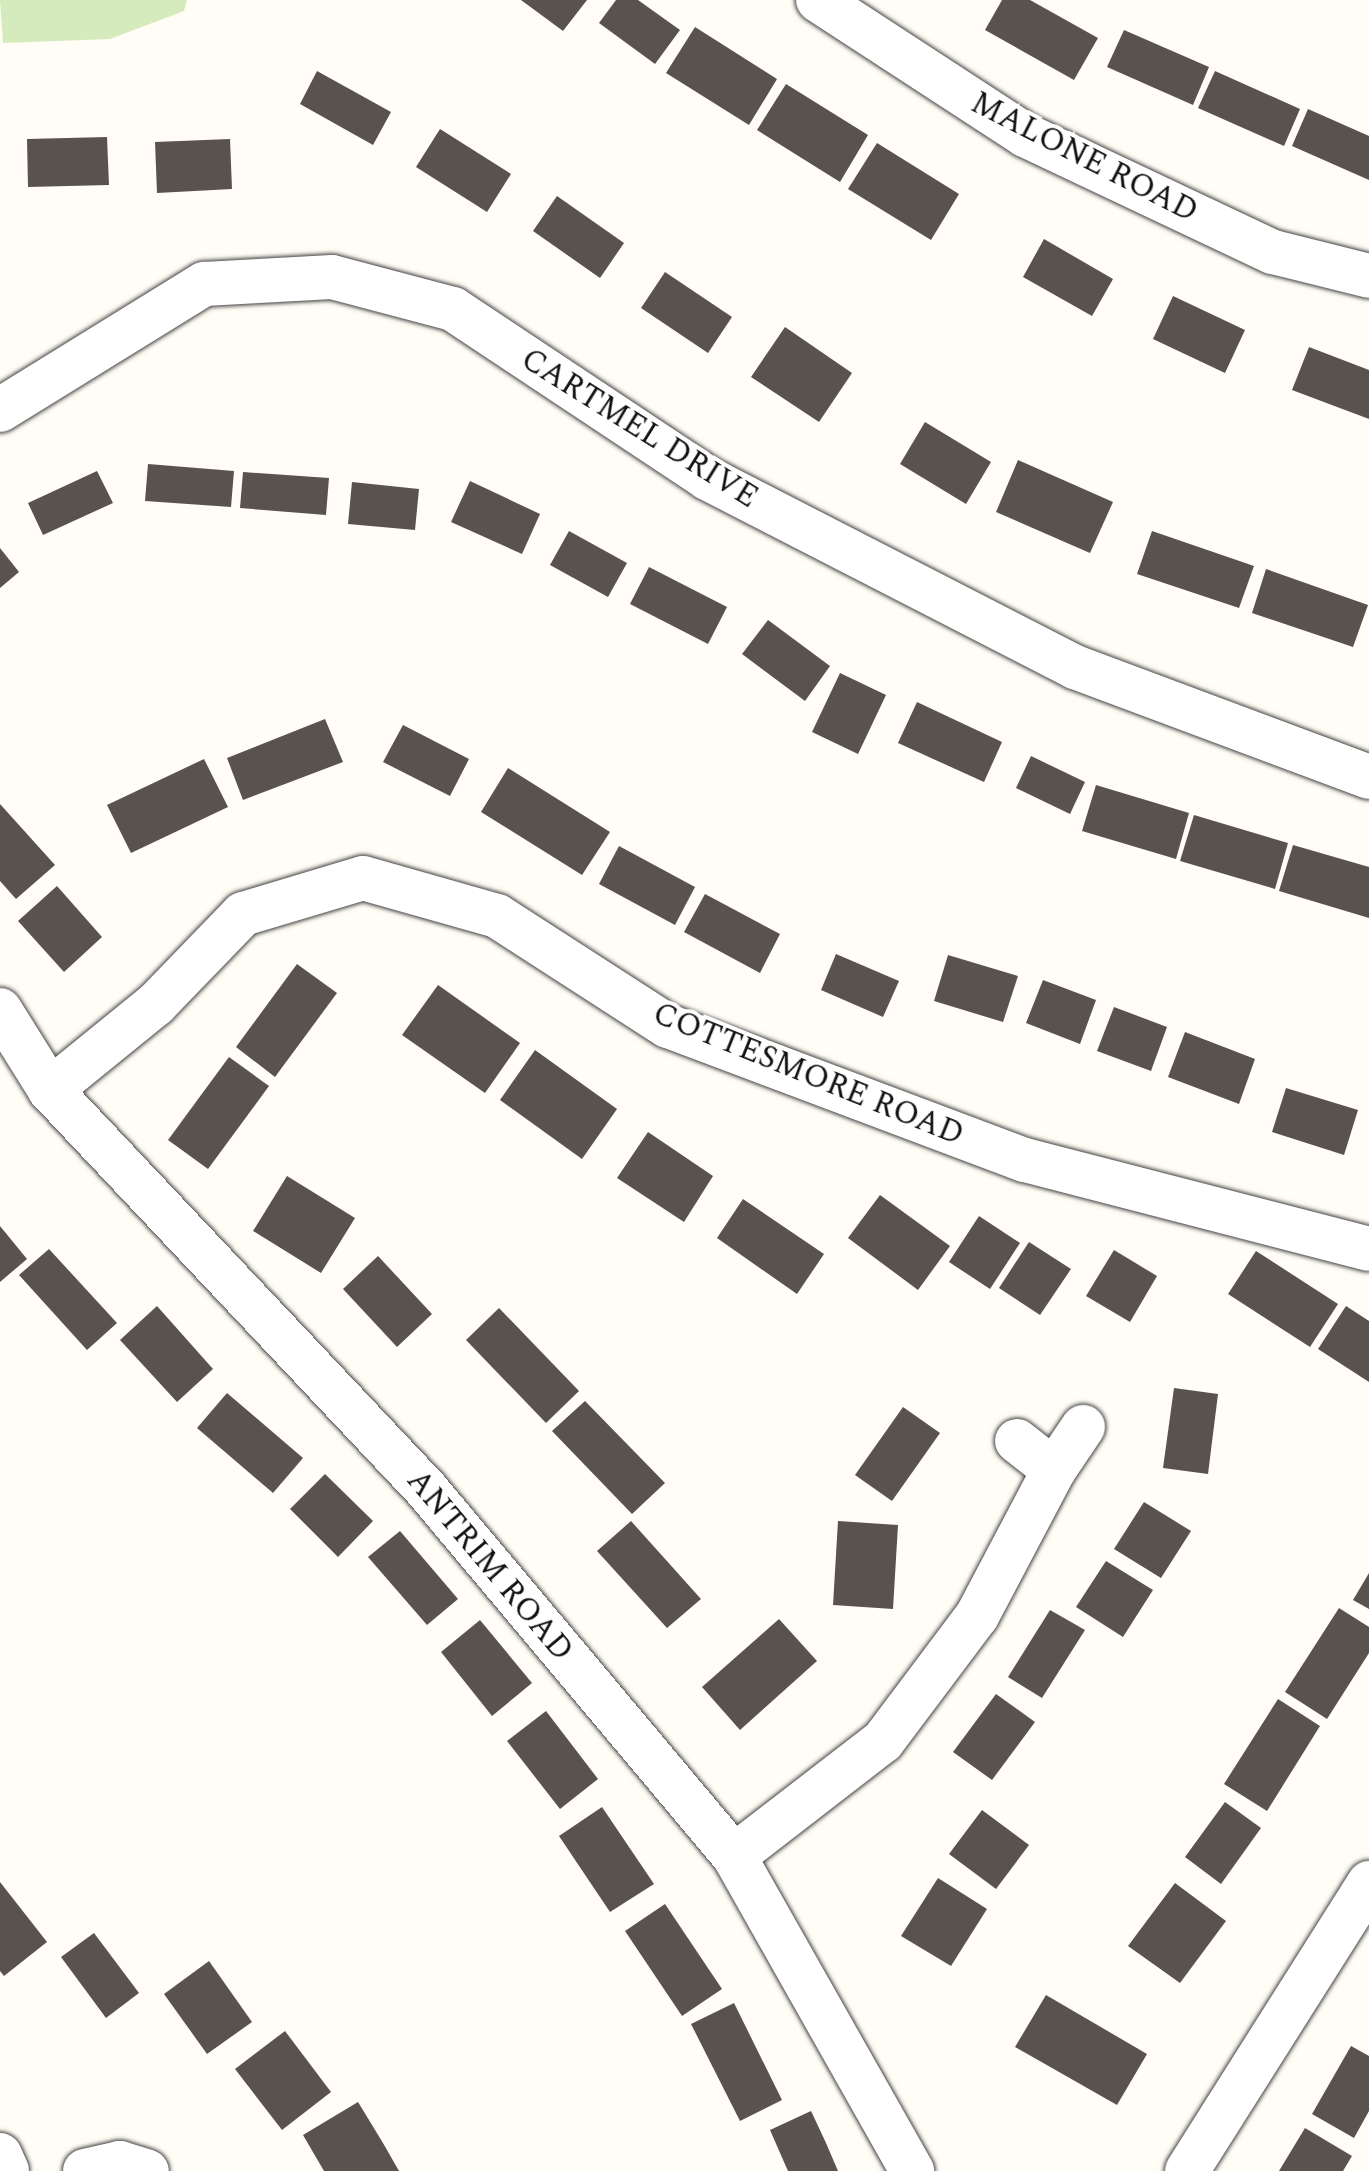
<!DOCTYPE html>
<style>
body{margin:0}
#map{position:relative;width:1369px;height:2171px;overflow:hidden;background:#fffdf5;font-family:Spectral,serif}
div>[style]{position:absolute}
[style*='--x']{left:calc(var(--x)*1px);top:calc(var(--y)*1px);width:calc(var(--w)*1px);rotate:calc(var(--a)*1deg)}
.green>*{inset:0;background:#d5ebbd}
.building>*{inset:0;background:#5a524d}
.roads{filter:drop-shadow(0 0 2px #444) drop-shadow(0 0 2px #444)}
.minor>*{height:44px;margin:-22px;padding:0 22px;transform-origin:22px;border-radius:22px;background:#fff}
span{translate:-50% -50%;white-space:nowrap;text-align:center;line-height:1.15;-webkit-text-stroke:8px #fff;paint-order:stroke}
.street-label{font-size:32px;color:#111}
</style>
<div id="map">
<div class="green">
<div style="clip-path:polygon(0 0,187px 0,184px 11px,110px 39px,3px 43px)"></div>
</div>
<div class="building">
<div style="clip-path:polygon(521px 0,587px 0,563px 31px)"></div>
<div style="clip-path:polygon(616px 0,638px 0,680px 30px,655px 64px,599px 23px)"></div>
<div style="clip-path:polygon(1002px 0,1030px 0,1098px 38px,1074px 80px,985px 30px)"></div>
<div style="clip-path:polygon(695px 27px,777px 79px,749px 125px,666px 73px)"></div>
<div style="clip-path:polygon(1124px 30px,1209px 67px,1193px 105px,1107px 67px)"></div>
<div style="clip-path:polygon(317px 71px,391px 112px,373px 145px,300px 104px)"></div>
<div style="clip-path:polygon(1215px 71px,1300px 109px,1284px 146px,1198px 108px)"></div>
<div style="clip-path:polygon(786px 84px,868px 135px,840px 182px,757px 130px)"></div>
<div style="clip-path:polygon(1308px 109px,1369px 136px,1369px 180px,1292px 146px)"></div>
<div style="clip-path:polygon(440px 129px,511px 174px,487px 212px,416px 167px)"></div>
<div style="clip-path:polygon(107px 137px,109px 185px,28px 187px,27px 139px)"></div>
<div style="clip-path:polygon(230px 139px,232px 189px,157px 193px,155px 142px)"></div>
<div style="clip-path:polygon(877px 143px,959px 194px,931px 240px,848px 189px)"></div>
<div style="clip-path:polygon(557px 196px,624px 243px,600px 278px,533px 231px)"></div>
<div style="clip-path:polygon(1044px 239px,1113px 279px,1092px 316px,1023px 277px)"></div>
<div style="clip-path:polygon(665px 272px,732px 317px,708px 353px,641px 308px)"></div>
<div style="clip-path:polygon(1173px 296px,1245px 330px,1225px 373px,1153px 339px)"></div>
<div style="clip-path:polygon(785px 327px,852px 373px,819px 422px,751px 377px)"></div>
<div style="clip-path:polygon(1309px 347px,1369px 370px,1369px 419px,1292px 390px)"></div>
<div style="clip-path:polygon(925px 422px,991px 462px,966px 504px,900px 464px)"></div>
<div style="clip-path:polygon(1018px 460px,1113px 502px,1090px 553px,996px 512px)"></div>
<div style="clip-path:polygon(148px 464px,234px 471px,231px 507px,145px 501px)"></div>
<div style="clip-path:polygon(97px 471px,113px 503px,43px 535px,28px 503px)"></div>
<div style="clip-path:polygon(243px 472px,329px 478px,326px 515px,240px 508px)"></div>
<div style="clip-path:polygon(470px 481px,540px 514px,522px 554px,451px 522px)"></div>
<div style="clip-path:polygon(352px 482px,419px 489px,415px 530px,348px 524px)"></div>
<div style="clip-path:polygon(569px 531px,627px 563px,608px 597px,550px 565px)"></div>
<div style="clip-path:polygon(1152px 531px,1254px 566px,1239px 608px,1137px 574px)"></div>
<div style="clip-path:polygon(0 548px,19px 572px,0 588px)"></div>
<div style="clip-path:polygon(649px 567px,727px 607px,708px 644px,630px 604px)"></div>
<div style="clip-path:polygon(1266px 569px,1368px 605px,1353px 647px,1252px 613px)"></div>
<div style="clip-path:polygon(768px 620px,830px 666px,805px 701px,742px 654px)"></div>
<div style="clip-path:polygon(840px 673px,886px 695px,858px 754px,812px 732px)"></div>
<div style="clip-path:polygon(917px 702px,1002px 742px,984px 782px,898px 743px)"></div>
<div style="clip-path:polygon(325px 719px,343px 762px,243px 800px,227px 758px)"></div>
<div style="clip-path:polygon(403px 725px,469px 759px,450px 796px,383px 762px)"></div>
<div style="clip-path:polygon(1031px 756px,1085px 782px,1070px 814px,1016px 788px)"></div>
<div style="clip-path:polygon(204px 759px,228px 807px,131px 853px,107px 805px)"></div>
<div style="clip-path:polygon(508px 768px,610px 832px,582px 875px,481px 812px)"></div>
<div style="clip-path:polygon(1096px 785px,1189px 813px,1176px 859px,1082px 831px)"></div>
<div style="clip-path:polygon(0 804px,55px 865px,16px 899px,0 881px)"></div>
<div style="clip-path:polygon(1194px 815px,1288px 843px,1275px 889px,1180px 861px)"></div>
<div style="clip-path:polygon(1293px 845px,1369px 867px,1369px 918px,1279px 891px)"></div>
<div style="clip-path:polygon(619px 846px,695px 887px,675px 925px,599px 884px)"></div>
<div style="clip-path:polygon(57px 886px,102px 937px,64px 972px,18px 921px)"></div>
<div style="clip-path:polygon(705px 894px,780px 934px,760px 973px,684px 932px)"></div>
<div style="clip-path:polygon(836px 954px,899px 981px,883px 1017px,821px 990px)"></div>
<div style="clip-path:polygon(948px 955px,1018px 976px,1003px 1022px,934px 1001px)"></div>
<div style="clip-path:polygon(297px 964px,337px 993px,275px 1077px,236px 1047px)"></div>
<div style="clip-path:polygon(1043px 980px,1096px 1000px,1080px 1044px,1026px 1023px)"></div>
<div style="clip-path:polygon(438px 985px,520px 1043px,485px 1093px,402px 1035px)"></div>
<div style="clip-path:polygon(1114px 1007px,1167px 1027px,1151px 1071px,1097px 1051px)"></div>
<div style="clip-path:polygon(1185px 1032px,1255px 1059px,1239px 1104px,1168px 1077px)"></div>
<div style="clip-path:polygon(535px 1050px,617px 1109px,582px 1159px,500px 1100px)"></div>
<div style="clip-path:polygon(229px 1057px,269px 1086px,208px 1169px,168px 1140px)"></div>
<div style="clip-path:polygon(1286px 1088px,1358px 1110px,1344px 1155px,1272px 1132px)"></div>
<div style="clip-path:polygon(648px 1132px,713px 1176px,684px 1222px,617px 1178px)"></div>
<div style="clip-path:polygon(287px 1176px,355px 1218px,321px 1273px,253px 1231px)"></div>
<div style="clip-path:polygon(880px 1195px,950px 1246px,918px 1290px,848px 1238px)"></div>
<div style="clip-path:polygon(743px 1199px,824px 1254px,797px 1294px,717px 1238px)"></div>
<div style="clip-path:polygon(979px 1216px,1020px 1243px,990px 1289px,949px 1262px)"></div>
<div style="clip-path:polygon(0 1226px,27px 1259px,0 1282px)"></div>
<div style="clip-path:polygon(1029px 1242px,1071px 1269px,1040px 1315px,999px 1288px)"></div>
<div style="clip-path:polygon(49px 1249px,117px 1323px,87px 1350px,19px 1275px)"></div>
<div style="clip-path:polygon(1114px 1250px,1157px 1276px,1130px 1322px,1086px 1296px)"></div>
<div style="clip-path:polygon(1256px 1251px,1338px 1304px,1310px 1347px,1228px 1294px)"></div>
<div style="clip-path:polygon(378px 1256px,432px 1314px,397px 1347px,343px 1289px)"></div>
<div style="clip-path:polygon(157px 1306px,213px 1369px,177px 1402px,120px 1340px)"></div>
<div style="clip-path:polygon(1346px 1306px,1369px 1321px,1369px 1382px,1318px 1349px)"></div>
<div style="clip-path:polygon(499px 1308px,579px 1391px,546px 1423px,466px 1340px)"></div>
<div style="clip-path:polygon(1174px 1388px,1218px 1394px,1208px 1474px,1163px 1468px)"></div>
<div style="clip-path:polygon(227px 1393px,303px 1458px,273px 1493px,197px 1428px)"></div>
<div style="clip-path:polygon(585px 1401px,665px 1483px,632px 1514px,552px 1431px)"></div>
<div style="clip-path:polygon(903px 1407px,940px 1433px,892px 1501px,855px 1475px)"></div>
<div style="clip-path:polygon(325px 1474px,373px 1521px,338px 1557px,290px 1509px)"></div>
<div style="clip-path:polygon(1144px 1502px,1191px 1531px,1161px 1578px,1114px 1549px)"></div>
<div style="clip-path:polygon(631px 1521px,701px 1599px,667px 1628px,597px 1551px)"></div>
<div style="clip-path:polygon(838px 1521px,898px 1525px,893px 1609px,833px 1605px)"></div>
<div style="clip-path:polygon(400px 1531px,458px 1599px,427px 1625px,368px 1557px)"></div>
<div style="clip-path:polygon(1106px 1561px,1153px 1590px,1123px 1637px,1076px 1607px)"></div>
<div style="clip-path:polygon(1369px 1573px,1369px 1609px,1353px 1600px)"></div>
<div style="clip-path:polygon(1339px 1608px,1369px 1627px,1369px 1653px,1327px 1719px,1285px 1692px)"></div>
<div style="clip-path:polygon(1050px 1610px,1085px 1630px,1042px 1698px,1008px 1677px)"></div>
<div style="clip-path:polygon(779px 1619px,817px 1661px,740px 1730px,702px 1687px)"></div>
<div style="clip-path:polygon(480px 1620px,532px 1683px,492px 1716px,441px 1652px)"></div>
<div style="clip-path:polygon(996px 1694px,1035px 1722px,992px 1780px,953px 1752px)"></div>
<div style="clip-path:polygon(1278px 1699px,1320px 1726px,1267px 1811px,1224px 1784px)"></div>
<div style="clip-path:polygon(546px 1711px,598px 1779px,560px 1809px,507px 1741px)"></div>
<div style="clip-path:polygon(1225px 1802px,1261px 1828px,1221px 1884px,1185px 1857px)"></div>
<div style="clip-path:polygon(602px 1807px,654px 1884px,610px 1912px,559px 1836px)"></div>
<div style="clip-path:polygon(982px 1810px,1029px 1845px,996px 1889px,949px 1854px)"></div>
<div style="clip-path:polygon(938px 1878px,987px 1909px,951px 1966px,901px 1936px)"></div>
<div style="clip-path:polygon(0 1882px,47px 1942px,4px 1976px,0 1971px)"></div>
<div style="clip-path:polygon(1175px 1883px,1226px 1921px,1180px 1983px,1128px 1946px)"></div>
<div style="clip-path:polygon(665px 1904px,722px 1989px,682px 2016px,625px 1931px)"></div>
<div style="clip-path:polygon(94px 1933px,139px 1993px,106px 2018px,61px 1957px)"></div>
<div style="clip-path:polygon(209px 1961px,252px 2022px,207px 2054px,164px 1994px)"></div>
<div style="clip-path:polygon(1046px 1995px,1147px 2054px,1117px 2105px,1015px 2047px)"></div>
<div style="clip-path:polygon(734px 2003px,782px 2100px,740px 2121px,691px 2024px)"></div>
<div style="clip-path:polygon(285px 2031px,331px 2092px,282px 2130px,235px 2069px)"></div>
<div style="clip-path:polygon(1351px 2046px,1369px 2056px,1369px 2111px,1354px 2138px,1312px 2114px)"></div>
<div style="clip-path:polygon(358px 2102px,383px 2143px,399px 2171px,324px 2171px,303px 2135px)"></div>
<div style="clip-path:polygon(811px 2111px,826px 2143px,838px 2171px,788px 2171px,784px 2162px,770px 2130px)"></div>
<div style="clip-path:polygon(1305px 2128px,1352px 2156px,1343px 2171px,1279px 2171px)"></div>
</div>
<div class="roads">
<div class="minor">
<div style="--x:818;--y:0;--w:247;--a:33.1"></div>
<div style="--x:1025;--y:135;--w:274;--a:25.3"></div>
<div style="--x:1273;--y:252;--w:99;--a:14"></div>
<div style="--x:0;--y:410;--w:240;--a:-31.7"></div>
<div style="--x:204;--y:284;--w:128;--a:-3.1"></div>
<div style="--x:332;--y:277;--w:125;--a:14.8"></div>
<div style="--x:453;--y:309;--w:305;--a:33.6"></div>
<div style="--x:707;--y:478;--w:414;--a:27.2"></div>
<div style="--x:1075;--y:667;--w:314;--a:20.5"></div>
<div style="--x:0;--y:1010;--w:94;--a:58"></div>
<div style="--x:50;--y:1090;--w:548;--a:46.7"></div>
<div style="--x:426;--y:1489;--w:479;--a:50"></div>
<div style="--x:734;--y:1856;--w:362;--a:60.5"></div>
<div style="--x:50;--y:1090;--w:136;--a:-39.1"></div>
<div style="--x:156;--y:1004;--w:125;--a:-46"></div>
<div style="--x:243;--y:914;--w:125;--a:-16.7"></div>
<div style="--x:363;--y:878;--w:139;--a:15.8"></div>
<div style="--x:497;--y:916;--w:203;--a:32.8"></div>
<div style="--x:668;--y:1026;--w:381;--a:20.6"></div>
<div style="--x:1025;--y:1160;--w:355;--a:14.5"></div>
<div style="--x:1054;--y:1470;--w:52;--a:-56"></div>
<div style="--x:734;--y:1856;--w:188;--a:-37.7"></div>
<div style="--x:883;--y:1741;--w:156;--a:-53.1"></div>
<div style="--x:977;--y:1616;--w:165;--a:-62.2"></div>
<div style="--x:1054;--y:1470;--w:47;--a:-141.9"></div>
<div style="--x:0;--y:2155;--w:17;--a:66"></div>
<div style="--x:85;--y:2171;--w:36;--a:-13"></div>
<div style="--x:120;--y:2163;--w:28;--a:17"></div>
<div style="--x:1187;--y:2171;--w:341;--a:-57.7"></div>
</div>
</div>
<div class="street-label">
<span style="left:1084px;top:158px;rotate:27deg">MALONE ROAD</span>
<span style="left:639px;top:429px;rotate:32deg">CARTMEL DRIVE</span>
<span style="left:808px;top:1075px;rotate:22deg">COTTESMORE ROAD</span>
<span style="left:489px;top:1566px;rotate:50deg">ANTRIM ROAD</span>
</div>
</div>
